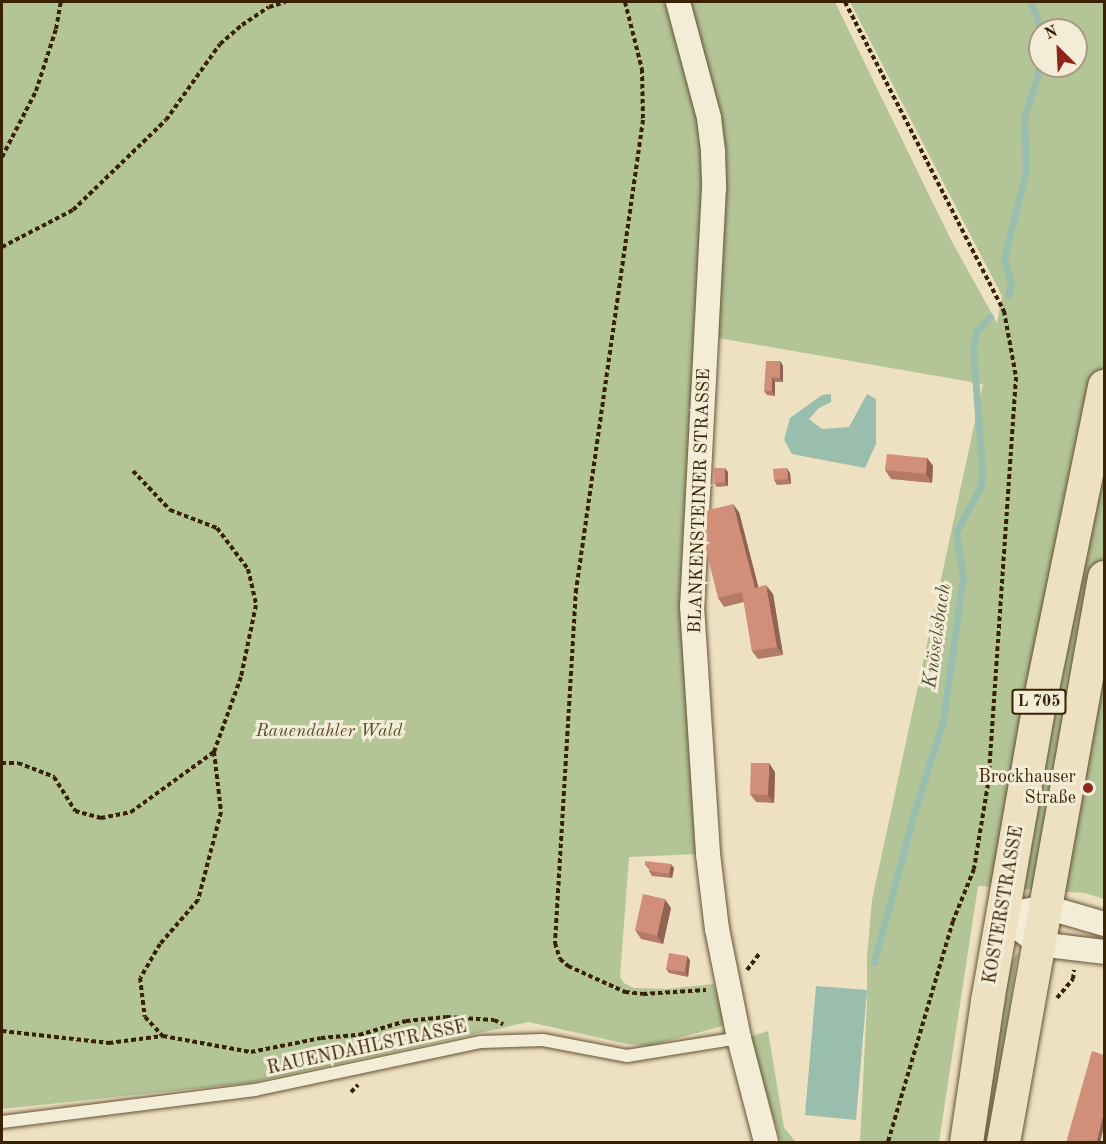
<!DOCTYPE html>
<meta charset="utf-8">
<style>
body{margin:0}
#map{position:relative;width:1106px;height:1144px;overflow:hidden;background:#ede1c2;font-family:"Old Standard TT",serif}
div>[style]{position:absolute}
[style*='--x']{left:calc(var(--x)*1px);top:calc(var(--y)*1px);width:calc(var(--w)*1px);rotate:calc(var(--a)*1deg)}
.green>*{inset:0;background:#b3c497}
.water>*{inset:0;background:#9abead}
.stream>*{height:7px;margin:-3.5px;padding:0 3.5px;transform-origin:3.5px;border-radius:3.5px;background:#9abead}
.path>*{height:4px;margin-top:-2px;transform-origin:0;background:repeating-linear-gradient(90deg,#382203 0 4.5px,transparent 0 7.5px)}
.roads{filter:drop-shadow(0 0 2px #655233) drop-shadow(0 0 2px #655233)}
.lane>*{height:12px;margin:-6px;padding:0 6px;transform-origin:6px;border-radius:6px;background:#f3ecd7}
.street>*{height:24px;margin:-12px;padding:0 12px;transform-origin:12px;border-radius:12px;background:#f3ecd7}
.primary>*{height:33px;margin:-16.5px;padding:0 16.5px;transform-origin:16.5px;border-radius:16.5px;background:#ede1c2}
.wall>*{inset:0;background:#b47a68}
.shaded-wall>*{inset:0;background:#926355}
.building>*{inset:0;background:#d18e79}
.dots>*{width:16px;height:16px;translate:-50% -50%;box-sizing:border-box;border:3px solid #f3ecd7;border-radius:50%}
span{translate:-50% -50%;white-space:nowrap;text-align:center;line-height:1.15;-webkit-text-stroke:6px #f3ecd7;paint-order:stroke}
.shield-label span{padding:2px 4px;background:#f3ecd7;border:2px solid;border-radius:4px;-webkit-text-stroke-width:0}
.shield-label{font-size:16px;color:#382203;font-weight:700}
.street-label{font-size:18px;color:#382203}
.park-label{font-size:18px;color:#574a28;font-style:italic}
.poi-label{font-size:18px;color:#382203}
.right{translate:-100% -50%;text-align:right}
.water-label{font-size:20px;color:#555136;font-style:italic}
.frame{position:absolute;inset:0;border:3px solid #382203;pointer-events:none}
.north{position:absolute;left:1028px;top:18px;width:60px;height:60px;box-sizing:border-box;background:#f3ecd7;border:2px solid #a89b82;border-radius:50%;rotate:336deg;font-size:16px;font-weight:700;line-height:24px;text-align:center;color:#382203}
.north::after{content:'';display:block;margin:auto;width:21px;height:27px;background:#8f2418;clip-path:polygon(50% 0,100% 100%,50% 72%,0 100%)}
</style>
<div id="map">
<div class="green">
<div style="clip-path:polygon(2px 2px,665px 2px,699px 122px,707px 190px,698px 854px,629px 857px,620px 977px,624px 983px,634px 988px,667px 989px,714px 984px,726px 1025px,649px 1046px,627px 1044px,529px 1022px,249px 1083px,2px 1109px)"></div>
<div style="clip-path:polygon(evenodd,689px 2px,835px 2px,950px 238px,997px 323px,1002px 296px,850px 2px,1104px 2px,1104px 899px,1085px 893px,978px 886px,939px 1142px,860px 1142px,867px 1002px,867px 957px,872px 900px,983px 384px,713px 337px,719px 252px,689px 2px,1040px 30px,1076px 30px,1076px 66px,1040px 66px,1040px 30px)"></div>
<div style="clip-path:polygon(1018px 953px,990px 1142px,979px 1142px,1009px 965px)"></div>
<div style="clip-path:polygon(768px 1031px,784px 1128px,796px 1142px,781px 1142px,749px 1037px)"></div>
</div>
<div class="water">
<div style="clip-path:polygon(831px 394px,831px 402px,819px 408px,809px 419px,822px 429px,849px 427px,867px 394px,876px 399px,876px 444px,865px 468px,792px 454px,784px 440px,790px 418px,822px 395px)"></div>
<div style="clip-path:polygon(816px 986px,867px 990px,856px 1120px,805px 1115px)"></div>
</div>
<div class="stream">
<div style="--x:1031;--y:2;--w:30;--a:70"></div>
<div style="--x:1008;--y:295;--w:12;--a:-76"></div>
<div style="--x:1011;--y:283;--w:26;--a:-106"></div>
<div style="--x:1004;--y:258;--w:90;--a:-75.8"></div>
<div style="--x:1026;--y:171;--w:54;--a:-92.1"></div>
<div style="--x:1024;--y:117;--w:45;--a:-72"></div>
<div style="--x:1038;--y:74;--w:23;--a:-85"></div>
<div style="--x:874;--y:962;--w:151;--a:-75"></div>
<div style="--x:913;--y:816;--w:100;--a:-72.5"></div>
<div style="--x:943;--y:721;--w:145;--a:-82.1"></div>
<div style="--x:963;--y:577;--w:45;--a:-99"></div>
<div style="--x:956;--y:533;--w:54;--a:-62.5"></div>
<div style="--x:981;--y:485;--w:17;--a:-87"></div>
<div style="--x:982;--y:468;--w:119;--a:-94.3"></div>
<div style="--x:973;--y:349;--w:18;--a:-81"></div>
<div style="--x:976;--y:331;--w:20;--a:-45"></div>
</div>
<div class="path">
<div style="--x:625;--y:2;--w:69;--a:75.8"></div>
<div style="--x:642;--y:69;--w:51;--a:88.9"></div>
<div style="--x:643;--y:120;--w:474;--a:98.1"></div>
<div style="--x:576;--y:589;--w:355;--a:93.4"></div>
<div style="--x:555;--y:943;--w:17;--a:73"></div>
<div style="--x:560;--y:959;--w:11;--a:41"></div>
<div style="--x:568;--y:966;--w:63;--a:24.5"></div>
<div style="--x:625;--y:992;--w:18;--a:6"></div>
<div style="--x:643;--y:994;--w:63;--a:-3.6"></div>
<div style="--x:845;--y:2;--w:348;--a:62.8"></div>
<div style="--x:1004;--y:311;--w:67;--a:79.7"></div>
<div style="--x:1016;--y:377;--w:408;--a:93.9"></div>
<div style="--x:988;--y:784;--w:86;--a:99.4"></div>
<div style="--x:974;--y:869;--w:56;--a:112"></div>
<div style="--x:953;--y:921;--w:230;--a:106.4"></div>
<div style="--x:2;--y:157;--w:74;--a:-62.7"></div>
<div style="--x:36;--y:91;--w:65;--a:-72.1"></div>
<div style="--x:56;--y:29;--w:27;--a:-80"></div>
<div style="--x:2;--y:247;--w:80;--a:-27.5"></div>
<div style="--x:73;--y:210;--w:129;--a:-44.1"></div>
<div style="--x:166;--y:120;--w:93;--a:-54.6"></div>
<div style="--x:220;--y:44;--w:29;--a:-41"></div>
<div style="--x:242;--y:25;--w:32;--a:-34"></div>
<div style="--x:269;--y:7;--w:17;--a:-17"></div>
<div style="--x:133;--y:471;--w:54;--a:46.5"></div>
<div style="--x:170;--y:510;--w:50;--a:21"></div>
<div style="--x:217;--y:528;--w:51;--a:52.9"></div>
<div style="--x:248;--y:569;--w:37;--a:77"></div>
<div style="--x:256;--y:605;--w:74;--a:101.8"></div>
<div style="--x:241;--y:677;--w:80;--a:109.8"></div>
<div style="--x:214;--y:752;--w:60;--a:83.3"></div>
<div style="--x:221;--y:812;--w:91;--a:104.6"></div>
<div style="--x:198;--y:900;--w:58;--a:130.8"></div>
<div style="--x:160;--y:944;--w:39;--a:120"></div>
<div style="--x:140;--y:978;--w:39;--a:83"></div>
<div style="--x:145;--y:1017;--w:26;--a:47"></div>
<div style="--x:2;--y:763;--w:16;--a:0"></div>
<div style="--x:18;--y:763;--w:39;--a:21"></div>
<div style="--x:54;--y:777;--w:40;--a:58"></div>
<div style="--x:75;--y:811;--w:27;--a:15"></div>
<div style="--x:101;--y:818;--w:31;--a:-11"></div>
<div style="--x:131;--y:812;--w:102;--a:-35.9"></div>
<div style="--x:747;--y:970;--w:21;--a:-53"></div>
<div style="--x:1057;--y:998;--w:25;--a:-50"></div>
<div style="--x:1073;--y:979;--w:9;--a:-84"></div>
<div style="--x:2;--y:1031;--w:108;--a:6.4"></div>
<div style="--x:109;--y:1043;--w:54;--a:-7.4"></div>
<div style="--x:163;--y:1036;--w:89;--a:10.3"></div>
<div style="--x:251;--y:1052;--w:71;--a:-11.3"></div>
<div style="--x:321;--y:1038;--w:38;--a:-5"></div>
<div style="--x:359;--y:1035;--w:49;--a:-16.6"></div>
<div style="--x:406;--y:1021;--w:40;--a:-5.7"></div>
<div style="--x:446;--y:1017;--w:48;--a:3.6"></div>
<div style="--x:494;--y:1020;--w:10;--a:24"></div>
<div style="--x:351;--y:1092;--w:10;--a:-45"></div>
</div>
<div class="roads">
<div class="lane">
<div style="--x:2;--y:1122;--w:255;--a:-7.2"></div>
<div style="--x:255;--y:1090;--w:231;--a:-12"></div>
<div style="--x:481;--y:1042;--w:62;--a:-1.8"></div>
<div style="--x:543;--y:1040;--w:86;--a:10.8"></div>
<div style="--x:627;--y:1056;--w:113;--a:-9.1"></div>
</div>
<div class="street">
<div style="--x:678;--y:2;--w:120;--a:75"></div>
<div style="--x:709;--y:118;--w:35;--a:83"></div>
<div style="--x:713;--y:153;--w:35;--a:88"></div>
<div style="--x:714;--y:188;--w:419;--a:93"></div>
<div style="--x:692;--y:606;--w:249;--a:86.3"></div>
<div style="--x:708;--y:854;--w:76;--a:83.2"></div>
<div style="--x:717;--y:929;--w:111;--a:78.6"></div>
<div style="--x:739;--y:1038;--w:107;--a:75.4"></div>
<div style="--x:1002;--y:915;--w:47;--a:38.1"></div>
<div style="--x:1039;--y:944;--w:65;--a:7"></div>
<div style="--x:1002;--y:915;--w:45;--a:-10.3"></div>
<div style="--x:1046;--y:907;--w:60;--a:16.3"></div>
</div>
<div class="primary">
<div style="--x:966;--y:1142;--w:143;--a:-81.5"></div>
<div style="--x:987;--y:1001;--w:303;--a:-80.1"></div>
<div style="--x:1039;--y:703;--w:324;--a:-78.4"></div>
<div style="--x:1003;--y:1142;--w:574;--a:-79.86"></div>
</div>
</div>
<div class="wall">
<div style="clip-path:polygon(780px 361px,783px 366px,783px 382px,775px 382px,775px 396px,767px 395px,764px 391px)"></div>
<div style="clip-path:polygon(927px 458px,933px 466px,932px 483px,891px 479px,885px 470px)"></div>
<div style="clip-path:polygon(728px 472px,728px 486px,717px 487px,714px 483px)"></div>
<div style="clip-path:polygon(790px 473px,791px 484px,777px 485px,774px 480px)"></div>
<div style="clip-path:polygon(739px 512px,758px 587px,773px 594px,783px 655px,758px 659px,752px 651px,744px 602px,724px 607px,718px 598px)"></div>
<div style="clip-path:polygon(775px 772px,774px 803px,756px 802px,750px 794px)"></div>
<div style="clip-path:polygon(645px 865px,674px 868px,672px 878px,652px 876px,649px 871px,649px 869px)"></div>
<div style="clip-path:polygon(671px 908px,663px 944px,641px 939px,635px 930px)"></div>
<div style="clip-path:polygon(690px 960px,688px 977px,669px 973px,666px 969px)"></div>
</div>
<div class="shaded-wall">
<div style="clip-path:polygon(780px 361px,783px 366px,783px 382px,780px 378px)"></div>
<div style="clip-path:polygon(772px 377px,775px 382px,775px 396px,772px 391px)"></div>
<div style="clip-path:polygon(927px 458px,933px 466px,932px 483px,926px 474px)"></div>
<div style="clip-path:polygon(725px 468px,728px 472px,728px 486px,725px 482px)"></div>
<div style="clip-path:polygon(787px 468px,790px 473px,791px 484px,788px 479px)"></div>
<div style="clip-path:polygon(733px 504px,739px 512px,761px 597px,755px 588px)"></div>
<div style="clip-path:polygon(766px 585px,773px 594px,783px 655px,777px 647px)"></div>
<div style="clip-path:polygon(769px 763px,775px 772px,774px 803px,768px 795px)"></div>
<div style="clip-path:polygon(671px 864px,674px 868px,672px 878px,669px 874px)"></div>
<div style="clip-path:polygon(665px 899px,671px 908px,663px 944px,657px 936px)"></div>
<div style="clip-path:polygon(687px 956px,690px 960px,688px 977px,685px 972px)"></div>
<div style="clip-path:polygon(1104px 1111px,1104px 1126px,1100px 1143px,1096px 1143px)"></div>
</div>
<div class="building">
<div style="clip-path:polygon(766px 361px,780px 361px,780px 378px,772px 377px,772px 391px,764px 391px)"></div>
<div style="clip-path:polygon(887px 454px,927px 458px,926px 474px,885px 470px)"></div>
<div style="clip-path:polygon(713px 468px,725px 468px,725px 482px,714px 483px)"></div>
<div style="clip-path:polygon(787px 468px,788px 479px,774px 480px,773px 469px)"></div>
<div style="clip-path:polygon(733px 504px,755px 588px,766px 585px,777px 647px,752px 651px,742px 592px,718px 598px,697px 513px)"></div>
<div style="clip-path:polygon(751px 763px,769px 763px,768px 795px,750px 794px)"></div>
<div style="clip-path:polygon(645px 861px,671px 864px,669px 874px,649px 871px,649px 865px,645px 865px)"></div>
<div style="clip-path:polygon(643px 894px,665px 899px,657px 936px,635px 930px)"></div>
<div style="clip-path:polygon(669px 953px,687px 956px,685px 972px,666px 969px)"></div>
<div style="clip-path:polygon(1092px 1051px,1104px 1055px,1104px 1111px,1096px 1143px,1066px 1143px)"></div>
</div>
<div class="dots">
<div style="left:1088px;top:788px;background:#8f2418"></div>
</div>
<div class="shield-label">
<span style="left:1039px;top:702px">L 705</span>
</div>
<div class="street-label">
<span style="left:700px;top:501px;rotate:-88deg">BLANKENSTEINER STRASSE</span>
<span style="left:1004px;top:905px;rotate:-80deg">KOSTERSTRASSE</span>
<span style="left:367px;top:1048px;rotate:-12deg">RAUENDAHLSTRASSE</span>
</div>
<div class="park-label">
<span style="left:329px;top:731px">Rauendahler Wald</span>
</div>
<div class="poi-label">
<span class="right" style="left:1076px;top:788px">Brockhauser<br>Straße</span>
</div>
<div class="water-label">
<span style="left:938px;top:636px;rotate:-82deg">Knöselsbach</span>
</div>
<div class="frame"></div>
<div class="north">N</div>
</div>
